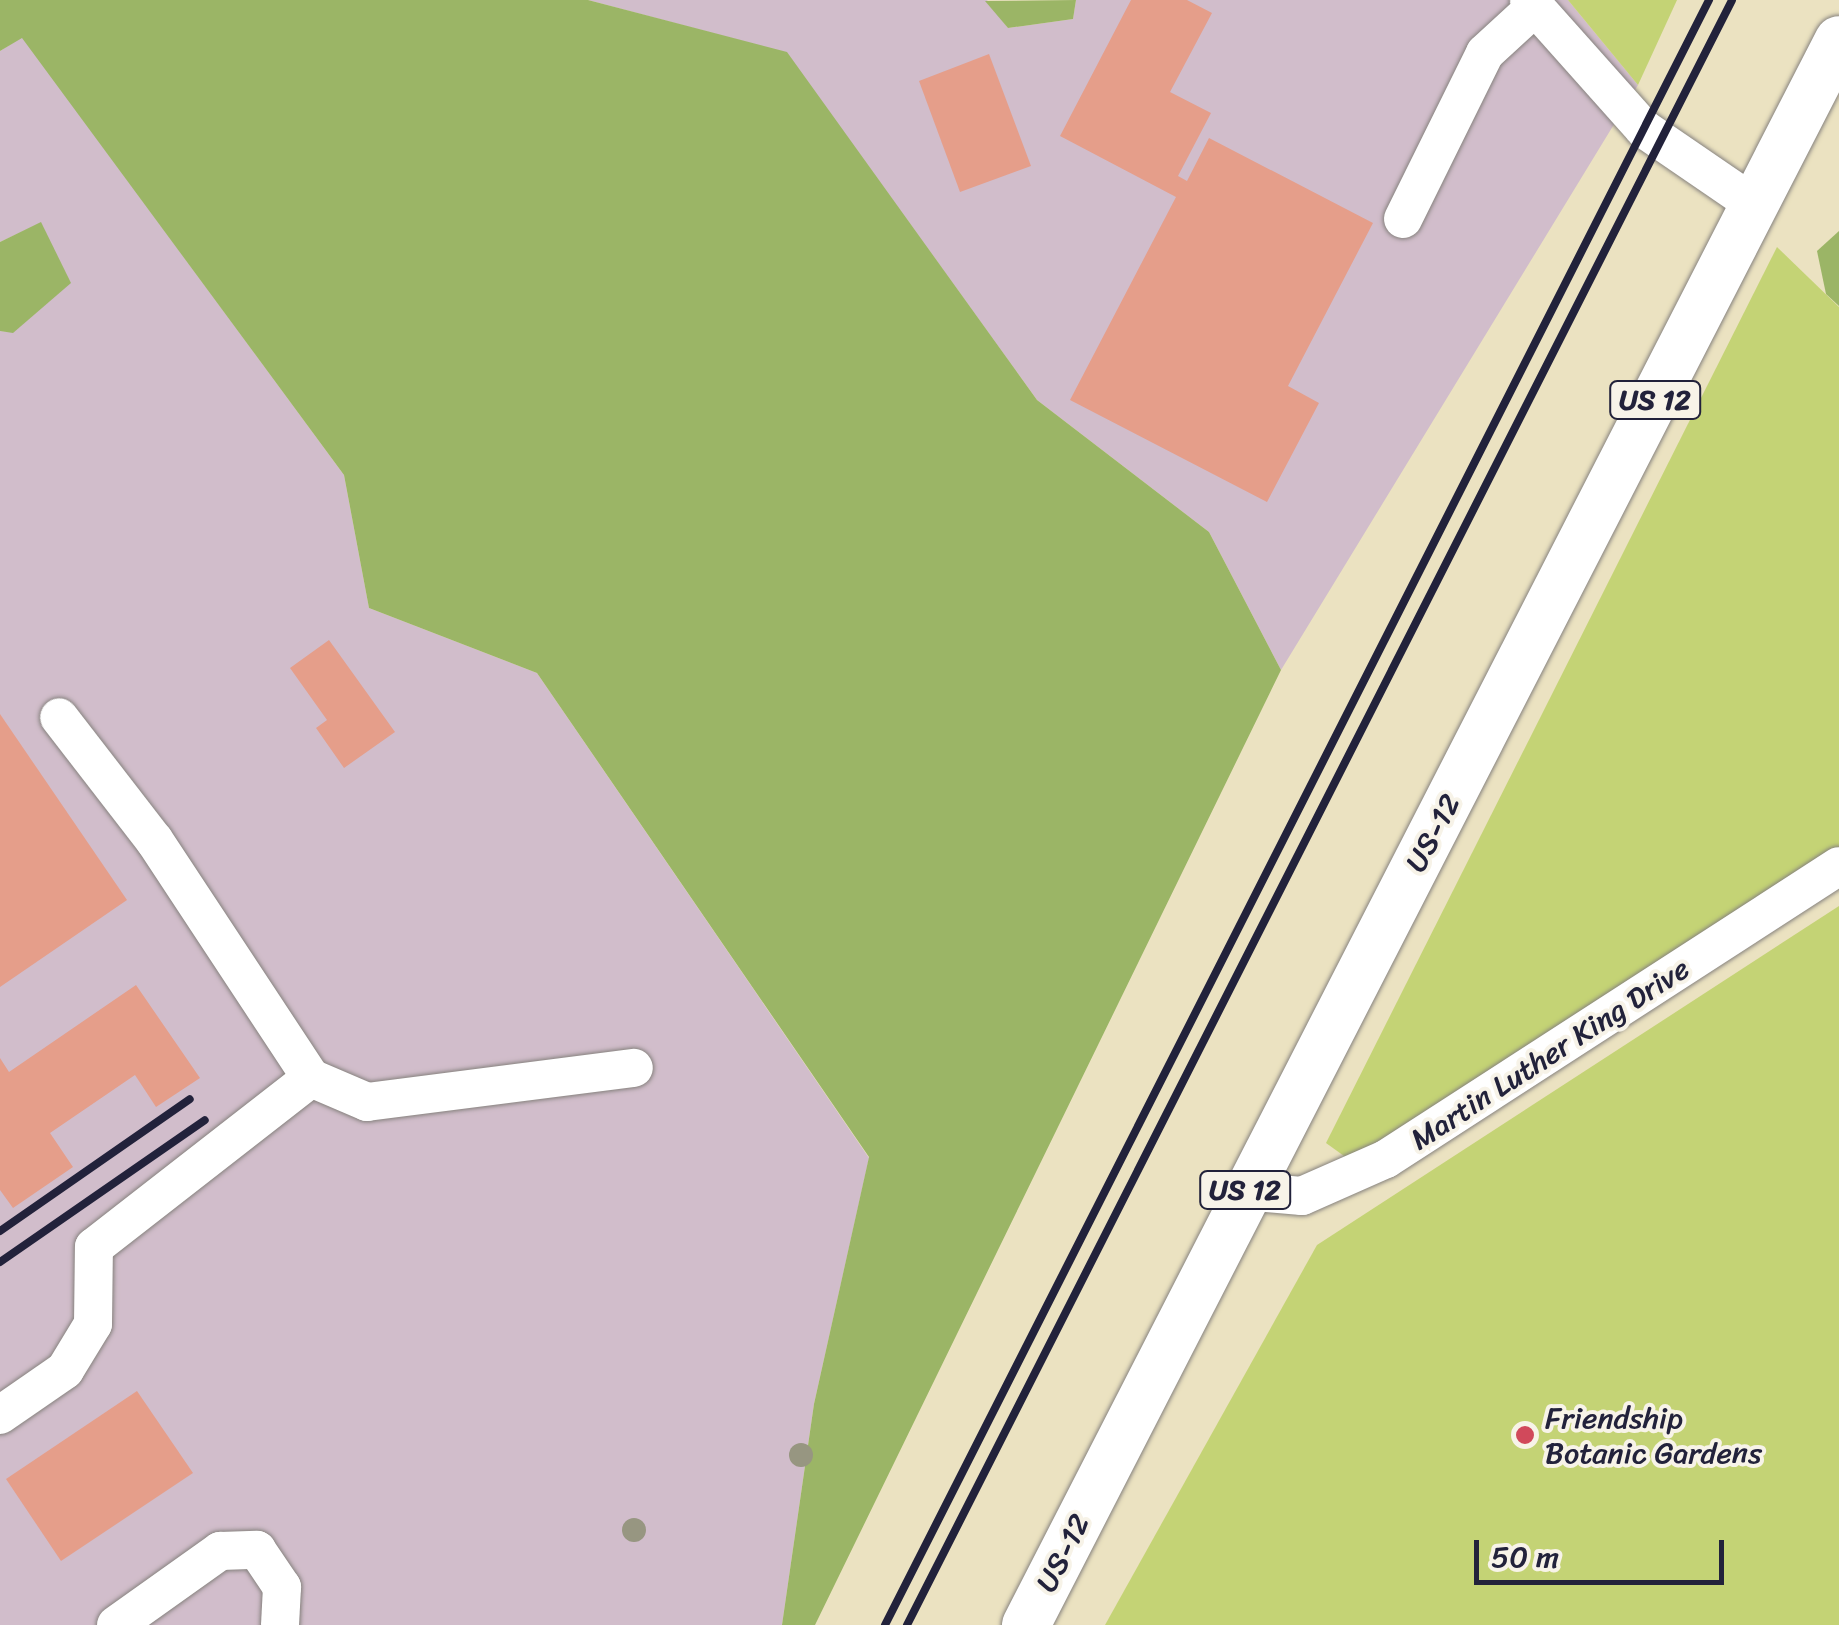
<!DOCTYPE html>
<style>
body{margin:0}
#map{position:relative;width:1839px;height:1625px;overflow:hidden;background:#ebe2c1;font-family:Sriracha,sans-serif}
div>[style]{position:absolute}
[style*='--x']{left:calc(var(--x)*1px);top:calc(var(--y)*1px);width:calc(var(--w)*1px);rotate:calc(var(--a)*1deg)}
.industrial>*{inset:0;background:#d1bdcb}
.green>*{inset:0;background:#c4d375}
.forest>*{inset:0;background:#9bb566}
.building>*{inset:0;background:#e59e8a}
.roads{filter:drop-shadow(0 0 2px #86827e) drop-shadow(0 0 2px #86827e)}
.minor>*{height:38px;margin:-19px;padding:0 19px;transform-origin:19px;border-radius:19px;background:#fff}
.major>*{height:48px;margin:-24px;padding:0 24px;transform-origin:24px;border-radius:24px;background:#fff}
.rail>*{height:8px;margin:-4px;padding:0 4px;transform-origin:4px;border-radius:4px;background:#22223b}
.trees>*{width:24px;height:24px;margin:-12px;border-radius:50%;background:#979681}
.dots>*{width:28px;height:28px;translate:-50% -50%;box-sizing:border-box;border:5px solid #f7f3e8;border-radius:50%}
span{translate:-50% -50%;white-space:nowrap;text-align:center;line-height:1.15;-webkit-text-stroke:8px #f7f3e8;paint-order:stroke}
.shield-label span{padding:2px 8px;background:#f7f3e8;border:2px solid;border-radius:8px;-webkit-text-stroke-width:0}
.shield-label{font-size:28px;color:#22223b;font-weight:700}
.street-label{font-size:30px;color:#22223b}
.poi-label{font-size:30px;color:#22223b}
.left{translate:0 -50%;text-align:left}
.scale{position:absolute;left:1474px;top:1540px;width:250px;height:45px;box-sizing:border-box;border:5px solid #22223b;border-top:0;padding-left:12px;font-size:30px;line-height:35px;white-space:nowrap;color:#22223b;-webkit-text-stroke:8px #f7f3e8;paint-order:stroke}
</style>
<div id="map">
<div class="industrial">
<div style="clip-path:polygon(588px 0,987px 0,1008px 28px,1073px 19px,1076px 0,1568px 0,1638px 85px,1281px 670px,1209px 532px,1037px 400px,787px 53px)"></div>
<div style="clip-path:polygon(22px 37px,344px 475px,369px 608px,537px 673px,869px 1158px,814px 1404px,782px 1625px,0 1625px,0 331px,13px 332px,41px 223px,0 242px,0 51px)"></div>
</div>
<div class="green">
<div style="clip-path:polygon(1568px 0,1677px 0,1638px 85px)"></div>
<div style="clip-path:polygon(1777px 247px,1839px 307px,1839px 847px,1386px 1147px,1351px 1161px,1326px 1143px)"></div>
<div style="clip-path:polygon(1839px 906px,1839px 1625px,1105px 1625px,1317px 1245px)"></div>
</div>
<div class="forest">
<div style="clip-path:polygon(0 0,588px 0,787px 52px,1037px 400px,1209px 532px,1281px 670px,815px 1625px,782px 1625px,814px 1404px,869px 1157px,537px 673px,369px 608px,344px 475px,22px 38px,0 51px)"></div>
<div style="clip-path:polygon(1076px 0,1073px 19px,1008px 28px,985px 1px)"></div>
<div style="clip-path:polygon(41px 222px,71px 283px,13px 333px,0 331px,0 242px)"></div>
<div style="clip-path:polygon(1839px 231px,1839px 306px,1826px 294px,1817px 251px)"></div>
</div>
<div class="building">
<div style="clip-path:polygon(1131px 0,1187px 0,1212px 13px,1170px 92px,1211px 113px,1178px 176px,1187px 181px,1209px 138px,1373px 223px,1288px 386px,1319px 403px,1267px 502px,1070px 400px,1176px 197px,1060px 136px)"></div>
<div style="clip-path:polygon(989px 54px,1031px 166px,960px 192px,919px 81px)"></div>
<div style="clip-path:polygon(329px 640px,395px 732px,344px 768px,316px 728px,327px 720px,290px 668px)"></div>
<div style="clip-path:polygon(0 714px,127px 900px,0 987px)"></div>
<div style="clip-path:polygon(136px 985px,200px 1078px,156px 1107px,135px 1075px,50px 1133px,73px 1167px,13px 1208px,0 1190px,0 1058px,9px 1072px)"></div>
<div style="clip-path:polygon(137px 1391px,193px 1473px,61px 1561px,6px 1479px)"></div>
</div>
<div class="roads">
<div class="minor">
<div style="--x:1529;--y:0;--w:173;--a:48.3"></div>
<div style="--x:1644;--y:129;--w:135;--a:34.4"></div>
<div style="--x:1403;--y:219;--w:185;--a:-63.7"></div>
<div style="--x:1485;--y:53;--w:68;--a:-42.6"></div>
<div style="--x:311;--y:1078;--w:61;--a:23.2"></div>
<div style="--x:367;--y:1102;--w:269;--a:-7.3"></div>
<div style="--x:1244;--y:1191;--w:58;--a:4.9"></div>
<div style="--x:1302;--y:1196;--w:92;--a:-23.8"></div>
<div style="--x:1386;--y:1159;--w:539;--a:-32.89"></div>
<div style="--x:0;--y:1415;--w:79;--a:-34.7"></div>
<div style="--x:65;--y:1370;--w:54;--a:-58.7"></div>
<div style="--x:93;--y:1324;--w:77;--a:-89.3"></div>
<div style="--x:94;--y:1247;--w:275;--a:-37.9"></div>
<div style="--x:311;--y:1078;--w:285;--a:-123.4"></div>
<div style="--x:154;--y:840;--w:155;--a:-127.7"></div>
<div style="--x:116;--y:1625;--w:128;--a:-35.4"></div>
<div style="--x:220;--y:1551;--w:37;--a:-2"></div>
<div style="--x:257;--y:1550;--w:45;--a:56"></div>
<div style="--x:282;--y:1587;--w:38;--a:93"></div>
</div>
<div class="major">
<div style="--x:1026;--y:1625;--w:1781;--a:-62.85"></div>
</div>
</div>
<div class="rail">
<div style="--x:0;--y:1231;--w:231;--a:-34.8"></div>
<div style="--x:0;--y:1262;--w:249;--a:-34.7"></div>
<div style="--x:885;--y:1625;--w:1822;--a:-63.11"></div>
<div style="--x:907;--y:1625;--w:1822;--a:-63.08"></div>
</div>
<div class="trees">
<div style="left:801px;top:1455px"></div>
<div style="left:634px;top:1530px"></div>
</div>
<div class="dots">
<div style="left:1525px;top:1435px;background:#d1495b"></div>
</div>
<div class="shield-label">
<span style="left:1655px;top:400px">US 12</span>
<span style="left:1245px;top:1190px">US 12</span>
</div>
<div class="street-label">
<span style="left:1433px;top:833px;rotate:-62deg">US-12</span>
<span style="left:1550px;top:1054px;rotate:-33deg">Martin Luther King Drive</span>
<span style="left:1063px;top:1553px;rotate:-63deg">US-12</span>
</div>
<div class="poi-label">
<span class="left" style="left:1545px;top:1435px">Friendship<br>Botanic Gardens</span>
</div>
<div class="scale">50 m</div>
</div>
